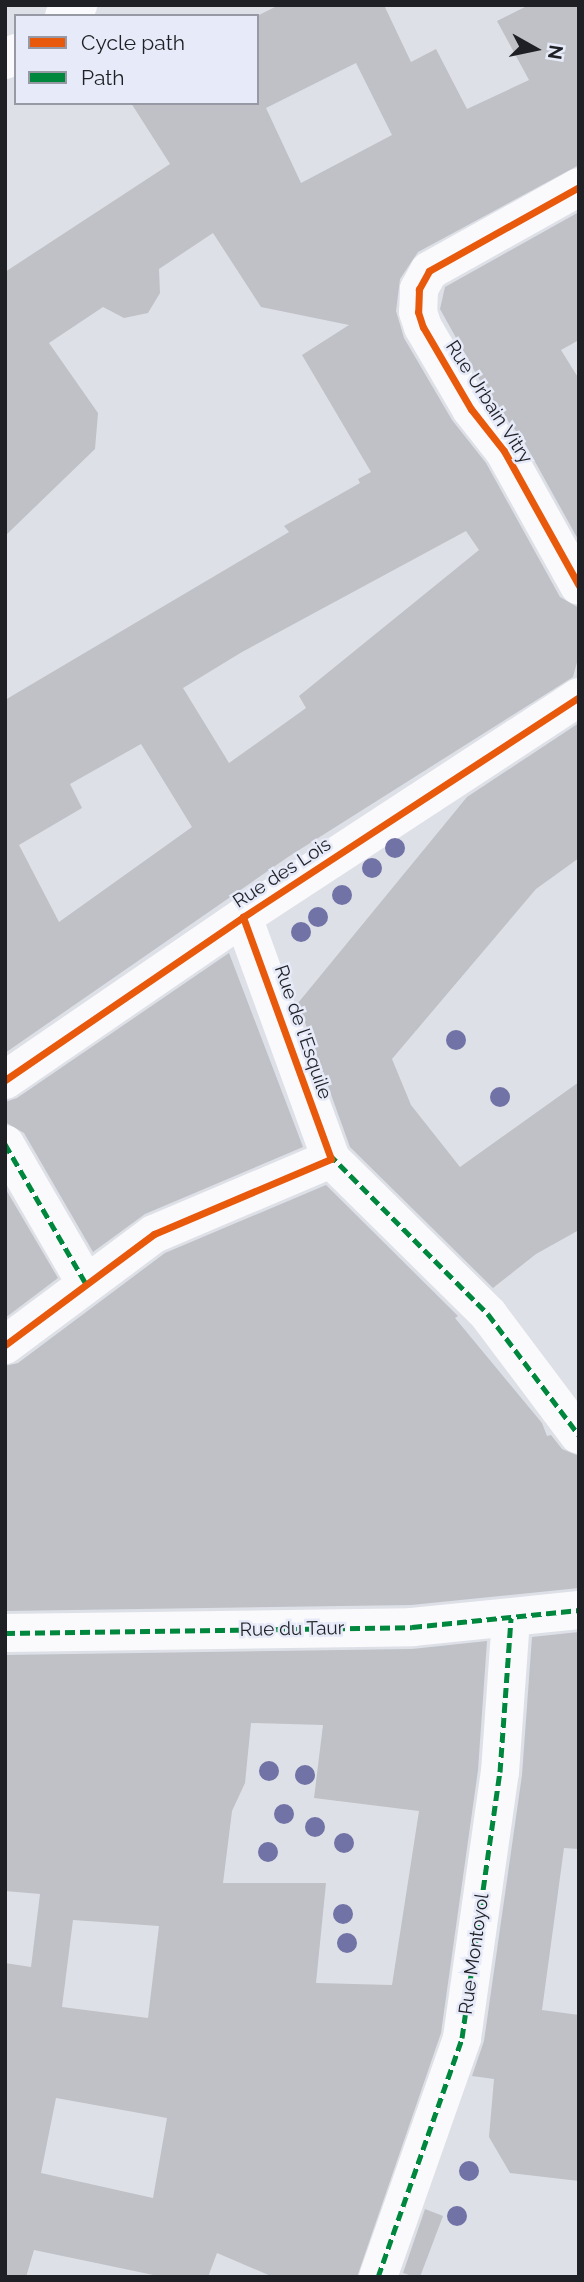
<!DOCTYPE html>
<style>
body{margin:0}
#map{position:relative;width:584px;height:2282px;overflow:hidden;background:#dee0e8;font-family:Raleway,sans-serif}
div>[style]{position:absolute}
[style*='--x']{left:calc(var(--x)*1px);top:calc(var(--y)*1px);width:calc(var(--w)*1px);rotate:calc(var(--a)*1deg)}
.building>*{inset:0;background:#bfc1c6}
.minor>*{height:38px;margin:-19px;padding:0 19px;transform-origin:19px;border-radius:19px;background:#fafafc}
.quiet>*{height:5px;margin-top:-2.5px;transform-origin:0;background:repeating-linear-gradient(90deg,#00873e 0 10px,transparent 0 15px)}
.cycleway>*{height:7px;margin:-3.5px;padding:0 3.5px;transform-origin:3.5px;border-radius:3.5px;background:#e8590c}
.trees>*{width:20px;height:20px;margin:-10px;border-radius:50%;background:#7172a5}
span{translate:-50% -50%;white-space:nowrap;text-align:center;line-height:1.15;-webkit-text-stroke:5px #e7ebf9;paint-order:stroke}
.street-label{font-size:19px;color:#1f2025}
.frame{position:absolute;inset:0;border:7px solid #1f2025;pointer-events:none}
.legend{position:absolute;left:14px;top:14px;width:245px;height:91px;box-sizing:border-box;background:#e7ebf9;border:2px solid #979aa4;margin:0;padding:9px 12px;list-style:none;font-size:21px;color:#1f2025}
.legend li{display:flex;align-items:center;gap:14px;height:35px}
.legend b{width:35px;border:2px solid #979aa4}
.north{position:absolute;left:500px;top:14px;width:70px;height:70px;-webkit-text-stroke:5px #e7ebf9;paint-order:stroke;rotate:99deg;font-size:19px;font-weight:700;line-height:28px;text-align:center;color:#1f2025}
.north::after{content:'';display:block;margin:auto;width:24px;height:32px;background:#1f2025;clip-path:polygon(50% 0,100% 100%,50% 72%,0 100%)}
</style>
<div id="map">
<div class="building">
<div style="clip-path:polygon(evenodd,279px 5px,384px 5px,411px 62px,436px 49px,467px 109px,529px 80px,497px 21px,529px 5px,579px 5px,579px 165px,418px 252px,400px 279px,396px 311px,404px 338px,452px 420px,486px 463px,560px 597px,579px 608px,579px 655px,573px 677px,288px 857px,5px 1053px,5px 700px,289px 532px,284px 526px,360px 483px,358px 479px,371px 472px,302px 355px,349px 325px,261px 307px,213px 233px,159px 269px,160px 293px,148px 313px,124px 318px,103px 307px,49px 343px,98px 413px,95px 449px,5px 536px,5px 272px,170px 164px,131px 103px,257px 103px,257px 16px,279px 5px,356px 63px,392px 135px,301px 183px,266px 108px,356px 63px,279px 5px,466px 531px,479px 550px,299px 696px,306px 708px,229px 763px,183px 688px,242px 652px,466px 531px,279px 5px,141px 744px,192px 827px,59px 922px,19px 845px,82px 808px,70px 784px,141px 744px)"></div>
<div style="clip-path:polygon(579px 212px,579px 340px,561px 350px,579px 379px,579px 541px,523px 440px,489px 397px,440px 309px,445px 287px)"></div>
<div style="clip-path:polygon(579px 723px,579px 858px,536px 889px,392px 1059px,411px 1105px,460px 1167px,579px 1082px,579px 1230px,536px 1254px,493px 1288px,350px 1147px,298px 1003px,467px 797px)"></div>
<div style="clip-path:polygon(229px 953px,303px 1147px,145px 1214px,93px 1252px,24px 1133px,5px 1122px,5px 1102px,17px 1098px)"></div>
<div style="clip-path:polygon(326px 1185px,458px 1316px,455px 1318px,542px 1423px,547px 1436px,551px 1435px,562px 1449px,579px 1456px,579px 1588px,411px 1605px,5px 1611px,5px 1366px,18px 1363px,165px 1253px)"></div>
<div style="clip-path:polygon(5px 1188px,58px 1278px,5px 1318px)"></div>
<div style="clip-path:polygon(579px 1632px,579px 1849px,564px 1848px,542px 2010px,579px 2015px,579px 2181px,510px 2173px,489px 2137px,494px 2079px,472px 2076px,484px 2041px,522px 1775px,532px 1637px)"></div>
<div style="clip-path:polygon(evenodd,487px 1641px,478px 1770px,441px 2033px,357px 2277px,273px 2277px,217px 2253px,208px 2277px,163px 2277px,34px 2250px,26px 2277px,5px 2277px,5px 1963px,31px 1967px,40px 1894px,5px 1891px,5px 1655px,412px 1649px,487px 1641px,251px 1723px,323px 1725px,314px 1798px,419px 1811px,392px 1985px,316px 1983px,326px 1883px,223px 1883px,232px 1811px,245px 1783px,251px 1723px,487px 1641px,73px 1920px,159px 1926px,148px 2018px,62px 2007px,73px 1920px,487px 1641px,56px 2098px,167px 2118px,153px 2198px,41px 2173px,56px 2098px)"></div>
<div style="clip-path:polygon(425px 2209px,443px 2216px,420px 2277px,415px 2277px,403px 2273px)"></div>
</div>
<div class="minor">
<div style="--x:64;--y:16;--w:18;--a:-38"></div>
<div style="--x:5;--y:60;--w:13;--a:-32"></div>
<div style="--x:579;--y:187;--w:172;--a:150.8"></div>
<div style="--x:429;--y:271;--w:21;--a:119"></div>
<div style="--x:419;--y:289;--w:23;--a:92"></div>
<div style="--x:418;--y:312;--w:16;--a:72"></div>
<div style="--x:423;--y:327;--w:95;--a:59.7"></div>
<div style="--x:471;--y:409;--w:53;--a:51.8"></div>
<div style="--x:504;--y:451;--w:154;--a:60.9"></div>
<div style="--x:243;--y:917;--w:258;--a:70"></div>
<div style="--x:331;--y:1159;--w:221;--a:44.6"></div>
<div style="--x:488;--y:1314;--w:151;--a:53.1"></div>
<div style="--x:5;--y:1080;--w:288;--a:-34.4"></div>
<div style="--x:243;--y:917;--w:402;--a:-33.2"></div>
<div style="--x:5;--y:1144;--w:160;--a:59.9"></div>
<div style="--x:5;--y:1345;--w:186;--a:-36.7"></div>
<div style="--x:154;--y:1234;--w:192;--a:-23"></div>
<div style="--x:5;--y:1633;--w:407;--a:-0.8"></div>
<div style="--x:412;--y:1627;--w:168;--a:-5.8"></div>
<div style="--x:378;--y:2277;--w:253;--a:-70.6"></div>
<div style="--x:462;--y:2038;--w:269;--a:-81.9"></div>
<div style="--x:500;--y:1772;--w:154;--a:-85.9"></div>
</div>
<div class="quiet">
<div style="--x:5;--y:1144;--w:160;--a:59.9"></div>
<div style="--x:329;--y:1154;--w:226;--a:45.2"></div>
<div style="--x:488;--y:1314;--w:151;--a:53.1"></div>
<div style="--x:5;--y:1633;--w:407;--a:-0.8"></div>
<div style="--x:412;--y:1627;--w:168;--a:-5.8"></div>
<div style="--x:378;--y:2277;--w:253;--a:-70.6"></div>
<div style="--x:462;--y:2038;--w:269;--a:-81.9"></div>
<div style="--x:500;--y:1772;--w:154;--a:-85.9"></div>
</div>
<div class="cycleway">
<div style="--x:579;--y:187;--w:172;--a:150.8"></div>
<div style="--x:429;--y:271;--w:21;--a:119"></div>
<div style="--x:419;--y:289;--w:23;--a:92"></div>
<div style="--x:418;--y:312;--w:16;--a:72"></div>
<div style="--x:423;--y:327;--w:95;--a:59.7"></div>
<div style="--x:471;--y:409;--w:53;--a:51.8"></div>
<div style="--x:504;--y:451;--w:154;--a:60.9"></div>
<div style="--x:5;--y:1080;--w:288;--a:-34.4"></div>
<div style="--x:243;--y:917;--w:402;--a:-33.2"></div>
<div style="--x:5;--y:1345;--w:186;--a:-36.7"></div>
<div style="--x:154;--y:1234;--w:192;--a:-23"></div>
<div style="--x:331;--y:1159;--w:258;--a:-110"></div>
</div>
<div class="trees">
<div style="left:395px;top:848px"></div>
<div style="left:372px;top:868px"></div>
<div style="left:342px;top:895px"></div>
<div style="left:318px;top:917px"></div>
<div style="left:301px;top:932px"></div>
<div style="left:456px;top:1040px"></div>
<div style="left:500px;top:1097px"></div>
<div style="left:269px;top:1771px"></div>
<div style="left:305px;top:1775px"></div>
<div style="left:284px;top:1814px"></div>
<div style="left:315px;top:1827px"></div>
<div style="left:344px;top:1843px"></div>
<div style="left:268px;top:1852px"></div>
<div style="left:343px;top:1914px"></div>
<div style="left:347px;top:1943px"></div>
<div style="left:469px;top:2171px"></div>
<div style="left:457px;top:2216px"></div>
</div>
<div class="street-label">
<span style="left:489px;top:402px;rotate:57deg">Rue Urbain Vitry</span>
<span style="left:282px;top:873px;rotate:-33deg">Rue des Lois</span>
<span style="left:303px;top:1032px;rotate:71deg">Rue de l'Esquile</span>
<span style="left:292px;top:1629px;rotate:-1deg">Rue du Taur</span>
<span style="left:474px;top:1954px;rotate:-82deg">Rue Montoyol</span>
</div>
<div class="frame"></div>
<ul class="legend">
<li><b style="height:9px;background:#e8590c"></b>Cycle path</li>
<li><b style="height:9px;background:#00873e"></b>Path</li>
</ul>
<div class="north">N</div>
</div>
